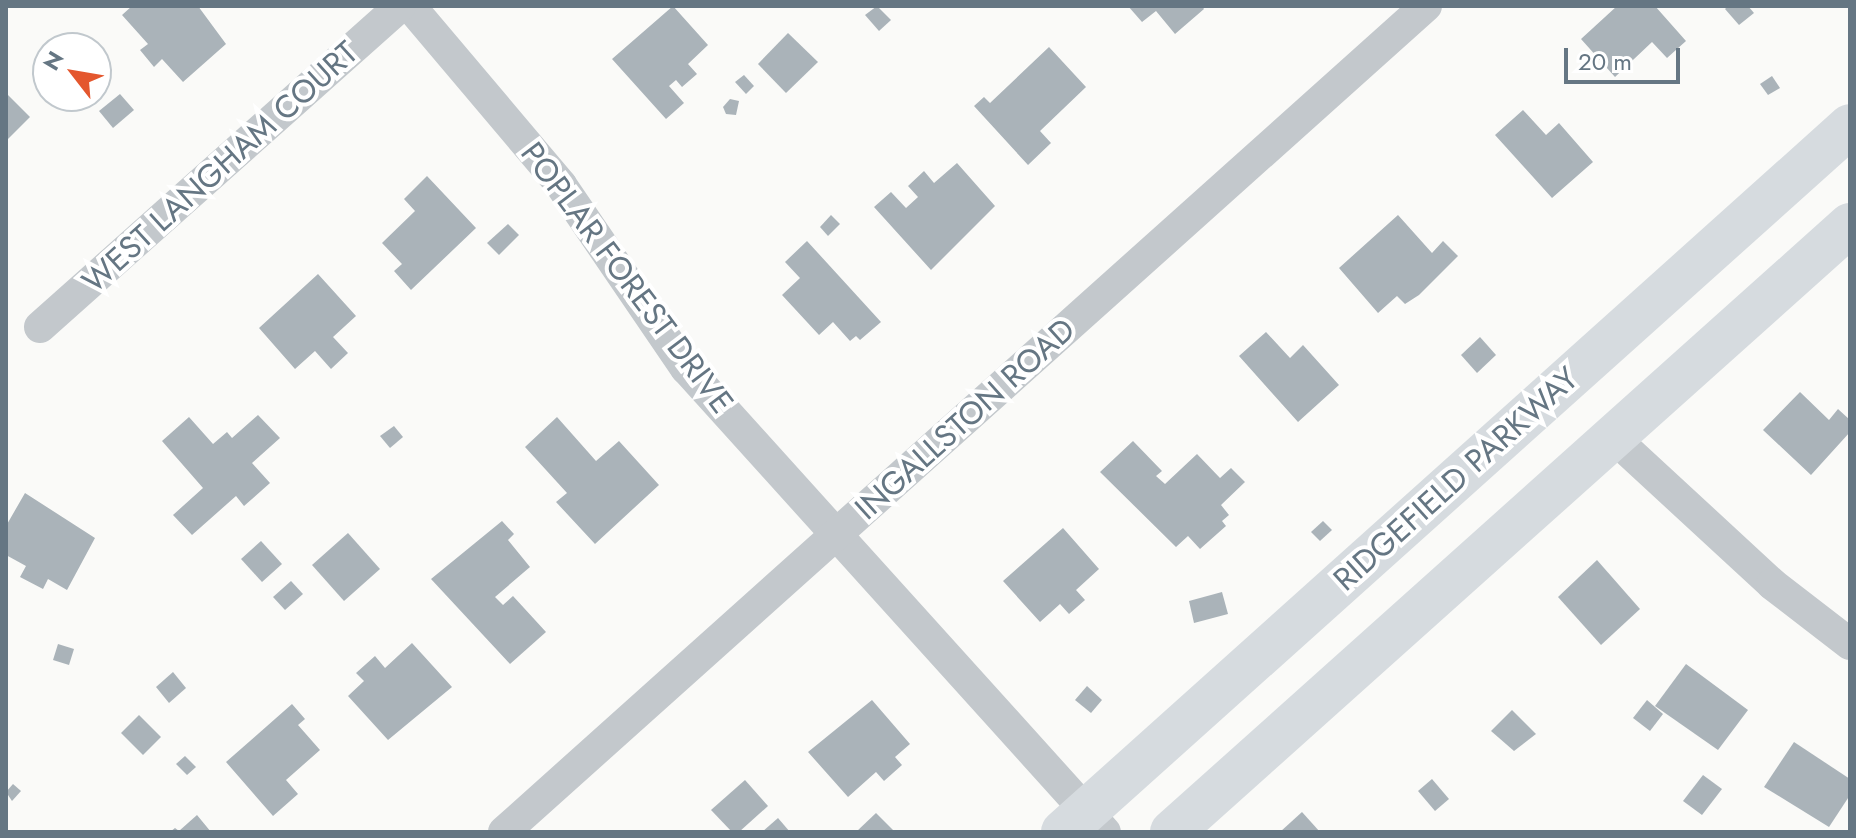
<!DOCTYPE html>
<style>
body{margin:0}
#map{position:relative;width:1856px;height:838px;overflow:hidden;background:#fafaf8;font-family:Jost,sans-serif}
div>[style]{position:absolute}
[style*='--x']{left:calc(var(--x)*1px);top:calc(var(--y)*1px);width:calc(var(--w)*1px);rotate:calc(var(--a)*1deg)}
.building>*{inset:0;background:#aab3b9}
.minor>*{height:32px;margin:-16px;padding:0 16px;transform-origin:16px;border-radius:16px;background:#c3c8cc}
.secondary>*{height:44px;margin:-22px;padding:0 22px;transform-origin:22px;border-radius:22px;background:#d6dbdf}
span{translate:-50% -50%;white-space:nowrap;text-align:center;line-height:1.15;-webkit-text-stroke:8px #fff;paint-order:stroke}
.street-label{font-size:32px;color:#657683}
.frame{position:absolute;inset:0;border:8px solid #657683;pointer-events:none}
.north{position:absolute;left:32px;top:32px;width:80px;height:80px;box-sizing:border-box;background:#fff;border:2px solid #c1c8cd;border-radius:50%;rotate:301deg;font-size:22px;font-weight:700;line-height:32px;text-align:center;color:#657683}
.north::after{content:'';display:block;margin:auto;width:28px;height:36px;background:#e4572e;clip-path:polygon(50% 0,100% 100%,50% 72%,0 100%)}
.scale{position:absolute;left:1564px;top:48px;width:116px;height:36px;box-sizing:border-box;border:4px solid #657683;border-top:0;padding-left:10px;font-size:24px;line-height:28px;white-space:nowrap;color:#657683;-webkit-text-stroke:6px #fff;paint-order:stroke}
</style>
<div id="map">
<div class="building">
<div style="clip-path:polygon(132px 6px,198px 6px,226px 44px,183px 82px,162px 59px,154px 67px,140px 50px,148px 44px,122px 15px)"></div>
<div style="clip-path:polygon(673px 6px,708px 45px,688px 64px,697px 74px,682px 87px,676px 80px,669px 86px,684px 103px,666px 119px,612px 59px)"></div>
<div style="clip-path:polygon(877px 6px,891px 20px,879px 31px,865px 15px)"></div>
<div style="clip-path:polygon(1128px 6px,1202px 6px,1204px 9px,1175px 34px,1156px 11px,1142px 22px)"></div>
<div style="clip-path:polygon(1617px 6px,1655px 6px,1686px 41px,1667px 58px,1652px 42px,1615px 77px,1581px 39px)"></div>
<div style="clip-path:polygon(1728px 6px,1748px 6px,1754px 13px,1739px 25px,1725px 9px)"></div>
<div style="clip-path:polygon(788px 33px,818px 62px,786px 93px,758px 64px)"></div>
<div style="clip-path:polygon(1049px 47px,1086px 87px,1040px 131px,1051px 143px,1028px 165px,974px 106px,984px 97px,990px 103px)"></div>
<div style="clip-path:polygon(744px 75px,754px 86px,746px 94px,735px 82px)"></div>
<div style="clip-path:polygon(1772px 76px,1780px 88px,1768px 95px,1760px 84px)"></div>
<div style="clip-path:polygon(6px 93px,30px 117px,6px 141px)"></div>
<div style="clip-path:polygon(120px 94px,134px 110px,113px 128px,99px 111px)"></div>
<div style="clip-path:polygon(730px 99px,739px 101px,736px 115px,726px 114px,723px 107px)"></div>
<div style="clip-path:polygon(1523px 110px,1546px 135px,1559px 123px,1593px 162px,1552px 198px,1495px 135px)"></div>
<div style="clip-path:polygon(957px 163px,995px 206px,931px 270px,874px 207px,891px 192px,906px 208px,918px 197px,908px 186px,924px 171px,934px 183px)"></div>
<div style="clip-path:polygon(427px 176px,476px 228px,411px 290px,394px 271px,402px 264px,382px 243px,415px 211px,404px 199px)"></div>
<div style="clip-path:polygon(831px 215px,840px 224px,828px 236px,820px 227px)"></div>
<div style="clip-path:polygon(1398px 215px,1432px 253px,1443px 241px,1458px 256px,1419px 295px,1405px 304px,1397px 296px,1378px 313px,1339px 268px)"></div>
<div style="clip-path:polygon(508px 224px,519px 235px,499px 255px,487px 243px)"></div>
<div style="clip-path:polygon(807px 241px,881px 322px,860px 340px,856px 336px,850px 341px,833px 322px,819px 335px,782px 295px,800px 278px,785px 262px)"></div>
<div style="clip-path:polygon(318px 274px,356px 316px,333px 337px,348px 353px,331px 369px,315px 351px,295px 369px,259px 328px)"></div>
<div style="clip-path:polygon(1266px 332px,1290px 358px,1303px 345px,1339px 385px,1298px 422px,1239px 356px)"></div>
<div style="clip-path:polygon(1480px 337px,1496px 355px,1477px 373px,1461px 355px)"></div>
<div style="clip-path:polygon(1800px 392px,1829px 420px,1838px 409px,1850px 420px,1850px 432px,1811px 475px,1763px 430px)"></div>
<div style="clip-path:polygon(258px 415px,280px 438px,252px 463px,270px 483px,244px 506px,236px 496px,192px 535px,173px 515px,203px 488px,162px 441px,189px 417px,213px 444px,227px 432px,232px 438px)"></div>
<div style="clip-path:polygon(557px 417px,596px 461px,619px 441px,659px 485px,595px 544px,556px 502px,567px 493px,525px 447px)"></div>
<div style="clip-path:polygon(394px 426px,403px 437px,390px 448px,380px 436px)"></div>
<div style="clip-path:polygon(1133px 441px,1162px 471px,1156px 476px,1165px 484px,1197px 454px,1220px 478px,1231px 468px,1245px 482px,1221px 505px,1229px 515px,1222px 521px,1226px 526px,1200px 549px,1188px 536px,1176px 547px,1100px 472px)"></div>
<div style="clip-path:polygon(25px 493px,95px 538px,67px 590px,48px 579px,43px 589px,20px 577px,26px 566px,6px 555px,6px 526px)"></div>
<div style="clip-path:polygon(502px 521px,514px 534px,508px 540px,530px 567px,495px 597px,503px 605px,513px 596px,546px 632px,510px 664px,431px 579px)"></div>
<div style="clip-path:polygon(1323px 521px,1332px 530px,1320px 541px,1311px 532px)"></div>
<div style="clip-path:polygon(1063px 528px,1099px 569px,1076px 590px,1085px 600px,1069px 614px,1060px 604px,1040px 622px,1003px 581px)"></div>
<div style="clip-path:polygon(348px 533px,380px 569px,344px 601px,312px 565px)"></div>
<div style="clip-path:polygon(261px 541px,282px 564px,262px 582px,241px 559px)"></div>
<div style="clip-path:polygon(1597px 560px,1640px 609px,1601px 645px,1558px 597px)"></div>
<div style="clip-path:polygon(291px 581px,303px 594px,285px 610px,273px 597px)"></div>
<div style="clip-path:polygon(1222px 592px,1228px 614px,1194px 623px,1189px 601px)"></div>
<div style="clip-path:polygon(412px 643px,452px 687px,388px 740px,348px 696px,364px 681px,356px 673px,375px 656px,385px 668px)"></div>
<div style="clip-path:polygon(58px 644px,74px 649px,69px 665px,53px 660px)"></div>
<div style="clip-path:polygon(1686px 664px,1748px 710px,1718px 750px,1655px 706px)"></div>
<div style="clip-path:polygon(173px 672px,186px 688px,169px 703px,156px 687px)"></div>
<div style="clip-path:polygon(1087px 686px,1102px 700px,1091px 713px,1075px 700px)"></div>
<div style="clip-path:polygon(872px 700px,910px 744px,895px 757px,902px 765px,884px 781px,876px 772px,848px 797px,808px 752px)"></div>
<div style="clip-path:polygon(1647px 700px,1663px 714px,1650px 731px,1633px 718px)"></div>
<div style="clip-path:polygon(292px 704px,305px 719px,298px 725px,320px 750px,286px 780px,298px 794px,273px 816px,226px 762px)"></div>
<div style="clip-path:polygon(1512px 710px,1536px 734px,1514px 751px,1491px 731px)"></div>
<div style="clip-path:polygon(139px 715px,161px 737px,143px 755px,121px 733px)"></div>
<div style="clip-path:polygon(1794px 742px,1850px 779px,1850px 795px,1829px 827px,1764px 787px)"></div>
<div style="clip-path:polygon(185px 756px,196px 767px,187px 775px,176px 764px)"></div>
<div style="clip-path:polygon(1703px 775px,1722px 789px,1702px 815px,1683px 801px)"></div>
<div style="clip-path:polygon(1432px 779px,1449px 799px,1435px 811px,1418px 791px)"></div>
<div style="clip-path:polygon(745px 780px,768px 806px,739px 832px,732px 832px,711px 810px)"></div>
<div style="clip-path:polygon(13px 784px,21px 791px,12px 801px,6px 792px)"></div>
<div style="clip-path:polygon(1302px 812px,1320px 832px,1280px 832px)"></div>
<div style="clip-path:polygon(876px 813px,895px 832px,856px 832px)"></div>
<div style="clip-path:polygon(197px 815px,211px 832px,170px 832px,175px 828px,179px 831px)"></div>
<div style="clip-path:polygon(778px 818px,790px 832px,762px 832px)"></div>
</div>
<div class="minor">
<div style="--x:410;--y:6;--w:234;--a:49.8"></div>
<div style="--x:561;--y:185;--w:222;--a:55.7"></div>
<div style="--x:686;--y:368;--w:625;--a:47.92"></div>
<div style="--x:40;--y:327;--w:482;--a:-41.7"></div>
<div style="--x:1614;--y:438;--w:215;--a:42.7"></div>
<div style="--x:1772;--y:584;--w:98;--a:37.6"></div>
<div style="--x:504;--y:832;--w:1238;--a:-41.86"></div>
</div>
<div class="secondary">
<div style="--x:1063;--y:832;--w:1057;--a:-41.89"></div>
<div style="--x:1172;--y:832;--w:910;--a:-41.84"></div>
</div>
<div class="street-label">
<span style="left:220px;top:167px;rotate:-42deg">WEST LANGHAM COURT</span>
<span style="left:627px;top:278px;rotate:53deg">POPLAR FOREST DRIVE</span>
<span style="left:965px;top:419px;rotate:-42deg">INGALLSTON ROAD</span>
<span style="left:1456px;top:479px;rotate:-42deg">RIDGEFIELD PARKWAY</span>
</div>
<div class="frame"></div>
<div class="north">N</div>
<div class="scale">20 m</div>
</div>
